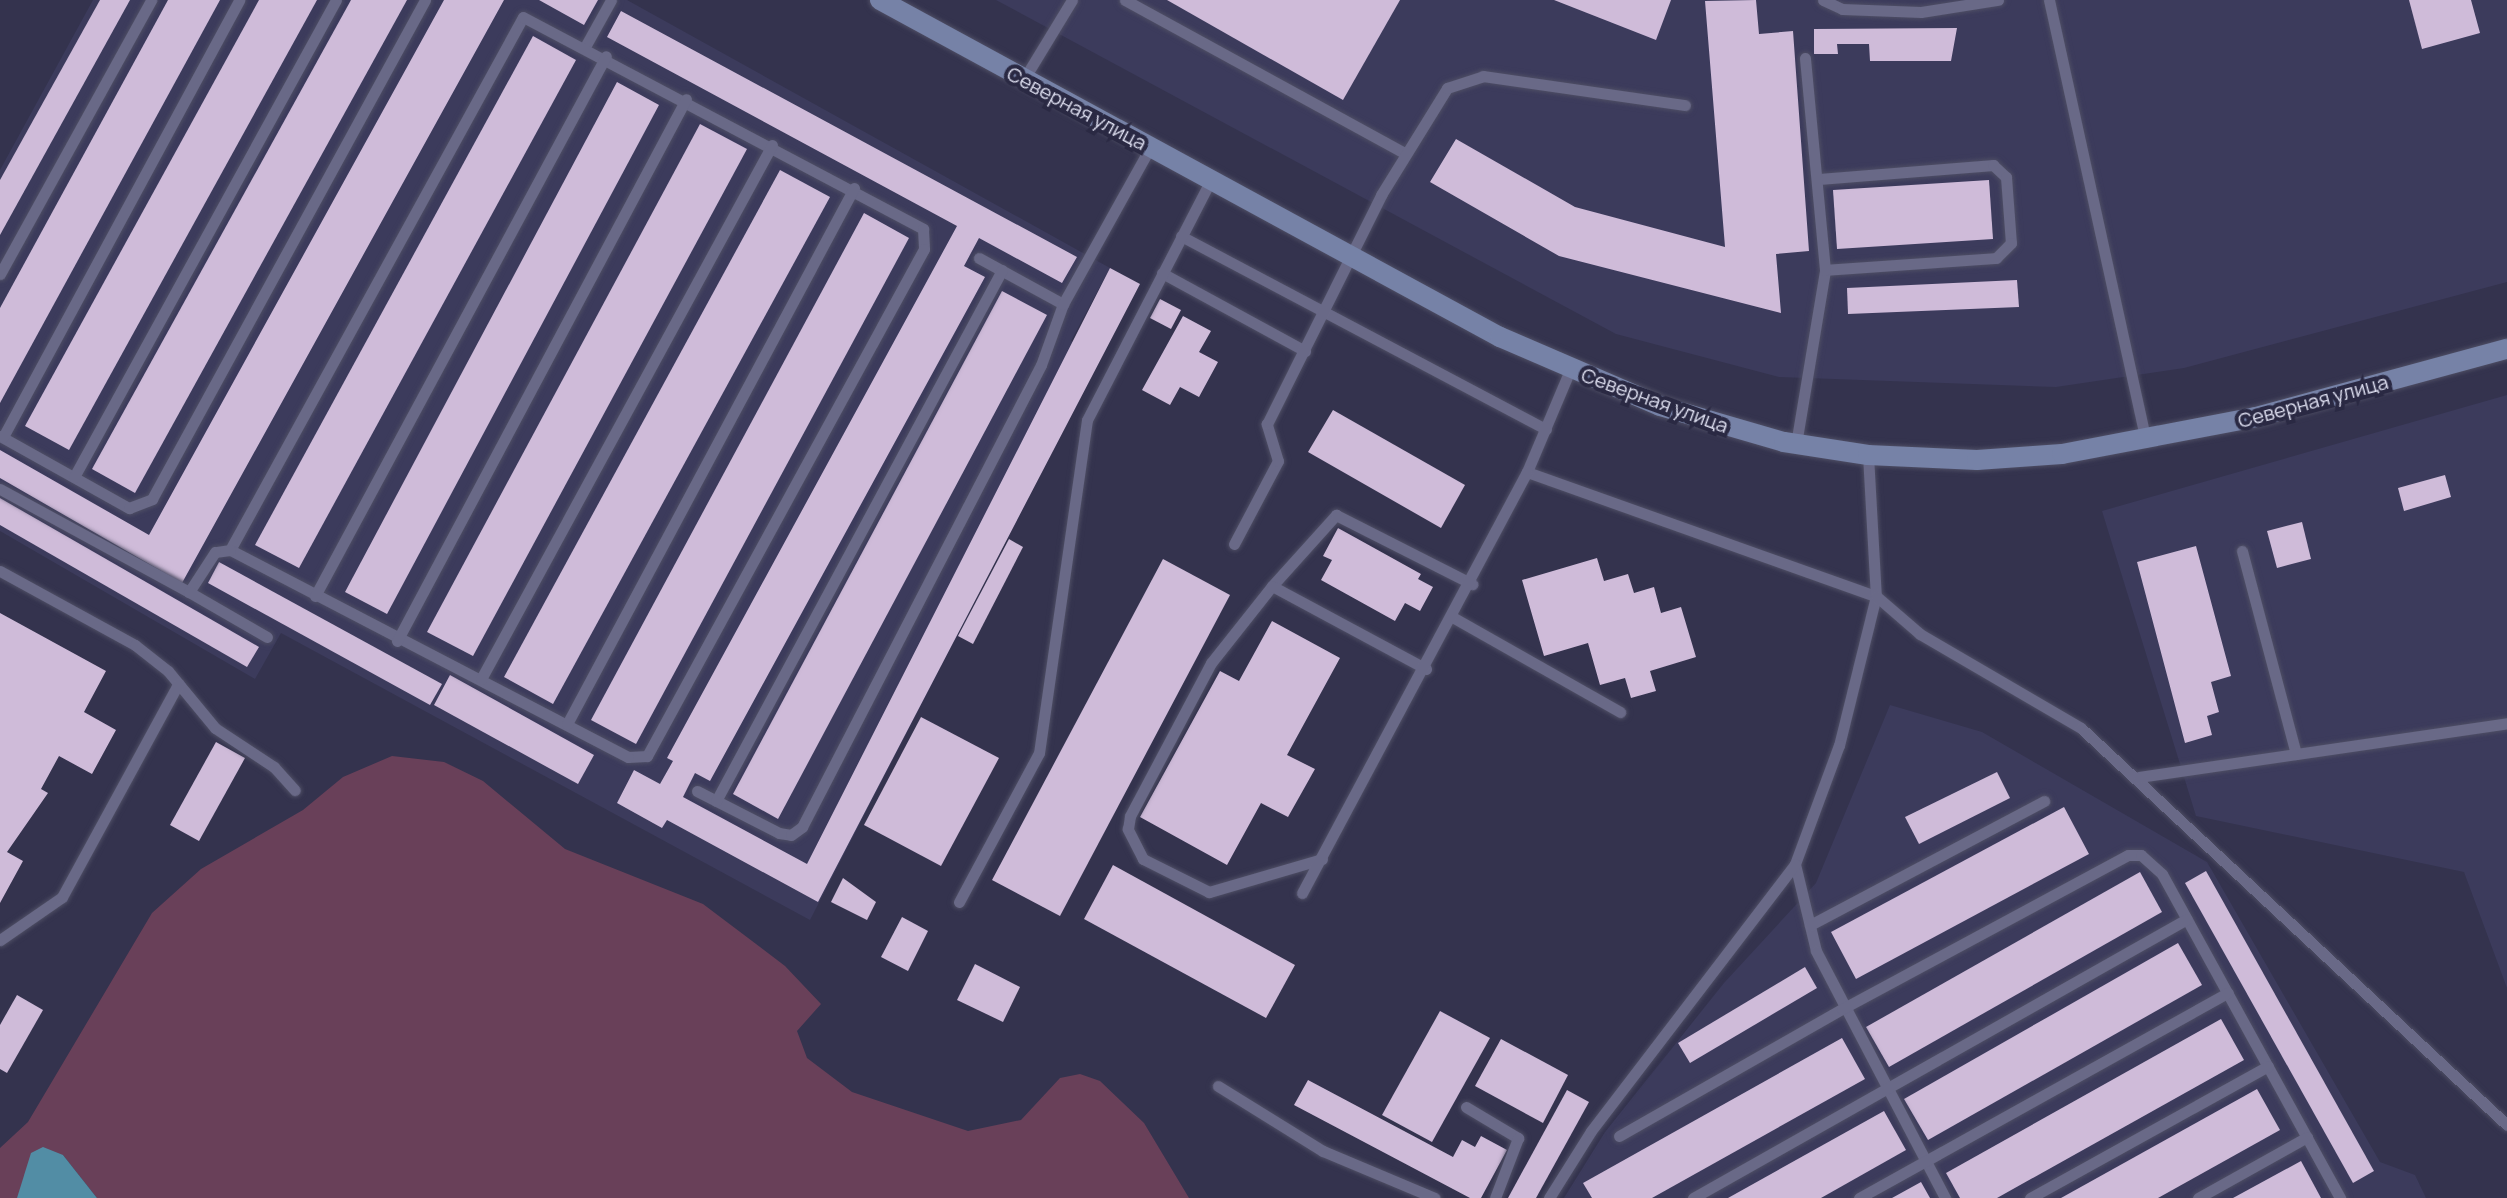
<!DOCTYPE html>
<meta charset="utf-8">
<style>
body{margin:0}
#map{position:relative;width:2507px;height:1198px;overflow:hidden;background:#34334e;font-family:Manrope,sans-serif}
div>[style]{position:absolute}
[style*='--x']{left:calc(var(--x)*1px);top:calc(var(--y)*1px);width:calc(var(--w)*1px);rotate:calc(var(--a)*1deg)}
.built>*{inset:0;background:#3c3b5c}
.green>*{inset:0;background:#694059}
.water>*{inset:0;background:#528da5}
.building>*{inset:0;background:#cfbbd9}
.roads{filter:drop-shadow(0 0 2px #4e4e64) drop-shadow(0 0 2px #4e4e64)}
.lane>*{height:11px;margin:-5.5px;padding:0 5.5px;transform-origin:5.5px;border-radius:5.5px;background:#696987}
.secondary>*{height:20px;margin:-10px;padding:0 10px;transform-origin:10px;border-radius:10px;background:#7682a7}
span{translate:-50% -50%;white-space:nowrap;text-align:center;line-height:1.15;-webkit-text-stroke:8px #2a2943;paint-order:stroke}
.street-label{font-size:20px;color:#dddeef}
</style>
<div id="map">
<div class="built">
<div style="clip-path:polygon(93px 0,627px 0,1110px 268px,1071px 341px,1101px 357px,810px 920px,281px 633px,255px 679px,0 531px,0 170px)"></div>
<div style="clip-path:polygon(996px 0,2507px 0,2507px 282px,2184px 368px,2056px 387px,1779px 377px,1616px 334px)"></div>
<div style="clip-path:polygon(2507px 395px,2507px 988px,2464px 872px,2196px 816px,2102px 511px)"></div>
<div style="clip-path:polygon(1890px 705px,1982px 732px,2207px 862px,2380px 1162px,2415px 1175px,2426px 1198px,1564px 1198px,1605px 1132px,1724px 983px,1816px 883px)"></div>
</div>
<div class="green">
<div style="clip-path:polygon(392px 756px,444px 762px,483px 781px,565px 849px,703px 904px,785px 966px,821px 1004px,797px 1031px,807px 1058px,852px 1092px,968px 1131px,1021px 1120px,1060px 1078px,1080px 1074px,1100px 1081px,1144px 1123px,1189px 1198px,97px 1198px,63px 1155px,17px 1198px,0 1198px,0 1148px,28px 1122px,152px 913px,201px 869px,303px 810px,343px 777px)"></div>
</div>
<div class="water">
<div style="clip-path:polygon(43px 1147px,63px 1155px,97px 1198px,17px 1198px,31px 1153px)"></div>
</div>
<div class="building">
<div style="clip-path:polygon(100px 0,130px 0,0 235px,0 180px)"></div>
<div style="clip-path:polygon(168px 0,220px 0,0 403px,0 308px)"></div>
<div style="clip-path:polygon(259px 0,317px 0,69px 450px,25px 426px)"></div>
<div style="clip-path:polygon(351px 0,407px 0,135px 493px,92px 469px)"></div>
<div style="clip-path:polygon(444px 0,504px 0,182px 583px,0 478px,0 450px,149px 535px)"></div>
<div style="clip-path:polygon(539px 0,598px 0,584px 25px)"></div>
<div style="clip-path:polygon(1167px 0,1400px 0,1343px 100px)"></div>
<div style="clip-path:polygon(1554px 0,1671px 0,1656px 40px)"></div>
<div style="clip-path:polygon(1756px 0,1759px 34px,1793px 31px,1809px 251px,1776px 254px,1781px 313px,1559px 256px,1430px 182px,1456px 139px,1575px 207px,1725px 247px,1705px 1px)"></div>
<div style="clip-path:polygon(2409px 0,2471px 0,2480px 33px,2422px 49px)"></div>
<div style="clip-path:polygon(621px 11px,1077px 257px,1062px 283px,979px 238px,964px 266px,985px 277px,710px 781px,695px 773px,683px 797px,807px 864px,1110px 268px,1140px 284px,818px 902px,667px 820px,662px 828px,617px 803px,634px 770px,660px 784px,673px 761px,667px 758px,957px 226px,607px 37px)"></div>
<div style="clip-path:polygon(1957px 28px,1951px 61px,1870px 61px,1869px 44px,1837px 44px,1838px 54px,1814px 54px,1814px 29px)"></div>
<div style="clip-path:polygon(533px 36px,576px 60px,299px 568px,255px 545px)"></div>
<div style="clip-path:polygon(617px 82px,659px 105px,387px 614px,345px 592px)"></div>
<div style="clip-path:polygon(700px 124px,747px 149px,473px 656px,427px 632px)"></div>
<div style="clip-path:polygon(780px 170px,830px 197px,553px 704px,504px 677px)"></div>
<div style="clip-path:polygon(1989px 180px,1993px 239px,1837px 249px,1833px 190px)"></div>
<div style="clip-path:polygon(864px 213px,909px 238px,636px 744px,591px 720px)"></div>
<div style="clip-path:polygon(2017px 280px,2019px 307px,1848px 314px,1847px 288px)"></div>
<div style="clip-path:polygon(1002px 291px,1047px 315px,778px 819px,733px 794px)"></div>
<div style="clip-path:polygon(1160px 299px,1181px 310px,1171px 329px,1150px 318px)"></div>
<div style="clip-path:polygon(1183px 316px,1211px 331px,1199px 352px,1218px 362px,1199px 397px,1180px 387px,1170px 405px,1142px 390px)"></div>
<div style="clip-path:polygon(1333px 410px,1465px 485px,1441px 528px,1308px 452px)"></div>
<div style="clip-path:polygon(2445px 475px,2451px 497px,2404px 511px,2398px 488px)"></div>
<div style="clip-path:polygon(0 498px,259px 647px,247px 667px,0 525px)"></div>
<div style="clip-path:polygon(2302px 522px,2311px 559px,2277px 568px,2267px 531px)"></div>
<div style="clip-path:polygon(1338px 528px,1421px 574px,1418px 579px,1433px 587px,1420px 611px,1405px 603px,1395px 621px,1321px 580px,1332px 560px,1323px 556px)"></div>
<div style="clip-path:polygon(1009px 539px,1023px 547px,973px 644px,958px 636px)"></div>
<div style="clip-path:polygon(2196px 546px,2231px 676px,2211px 682px,2219px 712px,2207px 716px,2212px 735px,2185px 743px,2137px 562px)"></div>
<div style="clip-path:polygon(1597px 558px,1604px 581px,1628px 574px,1634px 593px,1654px 587px,1661px 613px,1681px 607px,1696px 657px,1650px 671px,1656px 691px,1631px 698px,1625px 678px,1600px 685px,1588px 643px,1544px 656px,1522px 580px)"></div>
<div style="clip-path:polygon(1163px 559px,1230px 595px,1060px 916px,992px 880px)"></div>
<div style="clip-path:polygon(219px 562px,442px 684px,430px 705px,208px 583px)"></div>
<div style="clip-path:polygon(0 613px,106px 671px,84px 712px,116px 730px,92px 774px,59px 756px,41px 789px,48px 793px,7px 852px,23px 861px,0 903px)"></div>
<div style="clip-path:polygon(1272px 621px,1340px 658px,1287px 755px,1315px 769px,1288px 817px,1261px 803px,1227px 865px,1140px 817px,1220px 671px,1239px 681px)"></div>
<div style="clip-path:polygon(450px 675px,594px 755px,578px 784px,434px 705px)"></div>
<div style="clip-path:polygon(921px 717px,999px 758px,941px 866px,864px 825px)"></div>
<div style="clip-path:polygon(216px 742px,245px 758px,199px 841px,170px 825px)"></div>
<div style="clip-path:polygon(1997px 772px,2010px 798px,1919px 844px,1905px 817px)"></div>
<div style="clip-path:polygon(2064px 807px,2089px 854px,1856px 979px,1831px 932px)"></div>
<div style="clip-path:polygon(1113px 865px,1295px 965px,1266px 1018px,1084px 919px)"></div>
<div style="clip-path:polygon(2206px 871px,2374px 1171px,2353px 1183px,2185px 883px)"></div>
<div style="clip-path:polygon(2140px 872px,2162px 912px,1889px 1067px,1866px 1027px)"></div>
<div style="clip-path:polygon(843px 878px,876px 902px,867px 920px,831px 902px)"></div>
<div style="clip-path:polygon(902px 917px,928px 931px,908px 971px,881px 957px)"></div>
<div style="clip-path:polygon(2178px 943px,2202px 985px,1928px 1140px,1904px 1099px)"></div>
<div style="clip-path:polygon(975px 964px,1020px 987px,1003px 1022px,957px 1000px)"></div>
<div style="clip-path:polygon(1805px 967px,1817px 988px,1690px 1063px,1678px 1043px)"></div>
<div style="clip-path:polygon(17px 995px,43px 1010px,7px 1073px,0 1069px,0 1025px)"></div>
<div style="clip-path:polygon(1440px 1011px,1490px 1038px,1432px 1142px,1382px 1115px)"></div>
<div style="clip-path:polygon(2221px 1019px,2244px 1060px,1997px 1198px,1960px 1198px,1946px 1173px)"></div>
<div style="clip-path:polygon(1842px 1038px,1865px 1079px,1652px 1198px,1592px 1198px,1583px 1183px)"></div>
<div style="clip-path:polygon(1501px 1039px,1568px 1075px,1543px 1123px,1475px 1086px)"></div>
<div style="clip-path:polygon(1308px 1080px,1453px 1157px,1462px 1140px,1475px 1147px,1481px 1136px,1507px 1150px,1481px 1198px,1470px 1198px,1294px 1105px)"></div>
<div style="clip-path:polygon(2257px 1089px,2280px 1130px,2158px 1198px,2061px 1198px)"></div>
<div style="clip-path:polygon(1567px 1090px,1589px 1102px,1536px 1198px,1508px 1198px)"></div>
<div style="clip-path:polygon(1884px 1111px,1906px 1150px,1821px 1198px,1728px 1198px)"></div>
<div style="clip-path:polygon(2301px 1161px,2321px 1198px,2233px 1198px)"></div>
<div style="clip-path:polygon(1921px 1182px,1930px 1198px,1892px 1198px)"></div>
</div>
<div class="roads">
<div class="lane">
<div style="--x:1125;--y:0;--w:319;--a:28.7"></div>
<div style="--x:1823;--y:0;--w:21;--a:25"></div>
<div style="--x:1842;--y:9;--w:79;--a:2.2"></div>
<div style="--x:1921;--y:12;--w:78;--a:-8.9"></div>
<div style="--x:2049;--y:0;--w:452;--a:77.6"></div>
<div style="--x:586;--y:45;--w:51;--a:-60.9"></div>
<div style="--x:1024;--y:79;--w:92;--a:-58.7"></div>
<div style="--x:1819;--y:179;--w:175;--a:-4.6"></div>
<div style="--x:1993;--y:165;--w:18;--a:43"></div>
<div style="--x:2006;--y:177;--w:66;--a:85.7"></div>
<div style="--x:2011;--y:243;--w:21;--a:135"></div>
<div style="--x:1996;--y:258;--w:171;--a:176"></div>
<div style="--x:1181;--y:236;--w:413;--a:27.9"></div>
<div style="--x:979;--y:258;--w:96;--a:28.7"></div>
<div style="--x:1162;--y:273;--w:163;--a:28.6"></div>
<div style="--x:0;--y:274;--w:313;--a:-61.1"></div>
<div style="--x:1570;--y:370;--w:111;--a:112.9"></div>
<div style="--x:1527;--y:472;--w:370;--a:19.6"></div>
<div style="--x:1876;--y:596;--w:154;--a:103.9"></div>
<div style="--x:1839;--y:745;--w:127;--a:110.3"></div>
<div style="--x:1795;--y:864;--w:89;--a:76.4"></div>
<div style="--x:1816;--y:951;--w:279;--a:62.4"></div>
<div style="--x:0;--y:436;--w:148;--a:29.2"></div>
<div style="--x:129;--y:508;--w:25;--a:-21"></div>
<div style="--x:152;--y:499;--w:569;--a:-61.32"></div>
<div style="--x:3;--y:437;--w:497;--a:-61.6"></div>
<div style="--x:1796;--y:444;--w:176;--a:-80.5"></div>
<div style="--x:1825;--y:270;--w:213;--a:-95.4"></div>
<div style="--x:1868;--y:455;--w:141;--a:86.8"></div>
<div style="--x:1876;--y:596;--w:58;--a:40.8"></div>
<div style="--x:1920;--y:634;--w:186;--a:30.3"></div>
<div style="--x:2081;--y:728;--w:582;--a:42.98"></div>
<div style="--x:74;--y:477;--w:544;--a:-61.22"></div>
<div style="--x:0;--y:489;--w:215;--a:28.6"></div>
<div style="--x:1234;--y:544;--w:94;--a:-62.1"></div>
<div style="--x:1278;--y:461;--w:39;--a:-107"></div>
<div style="--x:1267;--y:424;--w:256;--a:-63.5"></div>
<div style="--x:1381;--y:195;--w:126;--a:-58.3"></div>
<div style="--x:1447;--y:88;--w:38;--a:-18"></div>
<div style="--x:1483;--y:76;--w:204;--a:8.2"></div>
<div style="--x:230;--y:550;--w:608;--a:-61.2"></div>
<div style="--x:523;--y:17;--w:453;--a:27.9"></div>
<div style="--x:923;--y:229;--w:20;--a:87"></div>
<div style="--x:924;--y:249;--w:578;--a:118.65"></div>
<div style="--x:647;--y:756;--w:19;--a:177"></div>
<div style="--x:628;--y:757;--w:449;--a:-152.5"></div>
<div style="--x:230;--y:550;--w:15;--a:172"></div>
<div style="--x:215;--y:552;--w:48;--a:123"></div>
<div style="--x:189;--y:592;--w:90;--a:30"></div>
<div style="--x:2242;--y:551;--w:210;--a:75.1"></div>
<div style="--x:0;--y:571;--w:154;--a:28.7"></div>
<div style="--x:135;--y:645;--w:42;--a:38.2"></div>
<div style="--x:168;--y:671;--w:74;--a:50.5"></div>
<div style="--x:215;--y:728;--w:71;--a:33.5"></div>
<div style="--x:274;--y:767;--w:31;--a:48"></div>
<div style="--x:1272;--y:586;--w:96;--a:-48"></div>
<div style="--x:1336;--y:515;--w:153;--a:26.9"></div>
<div style="--x:315;--y:596;--w:613;--a:-61.68"></div>
<div style="--x:1454;--y:618;--w:191;--a:29.5"></div>
<div style="--x:397;--y:641;--w:614;--a:-61.93"></div>
<div style="--x:481;--y:679;--w:608;--a:-61.41"></div>
<div style="--x:567;--y:724;--w:608;--a:-61.83"></div>
<div style="--x:2139;--y:777;--w:372;--a:-8.3"></div>
<div style="--x:697;--y:791;--w:92;--a:27.1"></div>
<div style="--x:779;--y:833;--w:12;--a:9"></div>
<div style="--x:791;--y:835;--w:14;--a:-36"></div>
<div style="--x:802;--y:827;--w:520;--a:-62.65"></div>
<div style="--x:1041;--y:365;--w:65;--a:-70.2"></div>
<div style="--x:1063;--y:304;--w:179;--a:-60.9"></div>
<div style="--x:716;--y:801;--w:603;--a:-61.69"></div>
<div style="--x:1322;--y:859;--w:118;--a:163.7"></div>
<div style="--x:1209;--y:892;--w:74;--a:-153.4"></div>
<div style="--x:1143;--y:859;--w:34;--a:-117"></div>
<div style="--x:1128;--y:829;--w:13;--a:-81"></div>
<div style="--x:1130;--y:816;--w:173;--a:-62.1"></div>
<div style="--x:1211;--y:663;--w:98;--a:-51.6"></div>
<div style="--x:1272;--y:586;--w:175;--a:28.3"></div>
<div style="--x:1302;--y:893;--w:477;--a:-61.9"></div>
<div style="--x:959;--y:902;--w:169;--a:-61.8"></div>
<div style="--x:1039;--y:753;--w:336;--a:-81.8"></div>
<div style="--x:1087;--y:420;--w:270;--a:-62.7"></div>
<div style="--x:1810;--y:925;--w:265;--a:-27.9"></div>
<div style="--x:0;--y:940;--w:75;--a:-34.7"></div>
<div style="--x:62;--y:897;--w:243;--a:-61.4"></div>
<div style="--x:1218;--y:1086;--w:123;--a:31.8"></div>
<div style="--x:1323;--y:1151;--w:121;--a:22.8"></div>
<div style="--x:1466;--y:1107;--w:61;--a:30.8"></div>
<div style="--x:1518;--y:1138;--w:64;--a:111"></div>
<div style="--x:1619;--y:1136;--w:257;--a:-29.7"></div>
<div style="--x:1842;--y:1009;--w:325;--a:-28.3"></div>
<div style="--x:2128;--y:855;--w:13;--a:0"></div>
<div style="--x:2141;--y:855;--w:28;--a:42"></div>
<div style="--x:2162;--y:874;--w:370;--a:61.2"></div>
<div style="--x:1549;--y:1198;--w:79;--a:-57.9"></div>
<div style="--x:1591;--y:1131;--w:336;--a:-52.6"></div>
<div style="--x:1693;--y:1198;--w:567;--a:-29.46"></div>
<div style="--x:1859;--y:1198;--w:422;--a:-29.1"></div>
<div style="--x:2030;--y:1198;--w:272;--a:-29"></div>
<div style="--x:2198;--y:1198;--w:125;--a:-29.2"></div>
</div>
<div class="secondary">
<div style="--x:880;--y:0;--w:706;--a:28.53"></div>
<div style="--x:1500;--y:337;--w:174;--a:23.3"></div>
<div style="--x:1660;--y:406;--w:129;--a:16.2"></div>
<div style="--x:1784;--y:442;--w:85;--a:8.8"></div>
<div style="--x:1868;--y:455;--w:109;--a:2.6"></div>
<div style="--x:1977;--y:460;--w:85;--a:-4"></div>
<div style="--x:2062;--y:454;--w:197;--a:-10.8"></div>
<div style="--x:2256;--y:417;--w:260;--a:-15.2"></div>
</div>
</div>
<div class="street-label">
<span style="left:1077px;top:108px;rotate:28deg">Северная улица</span>
<span style="left:1655px;top:400px;rotate:20deg">Северная улица</span>
<span style="left:2313px;top:401px;rotate:-15deg">Северная улица</span>
</div>
</div>
